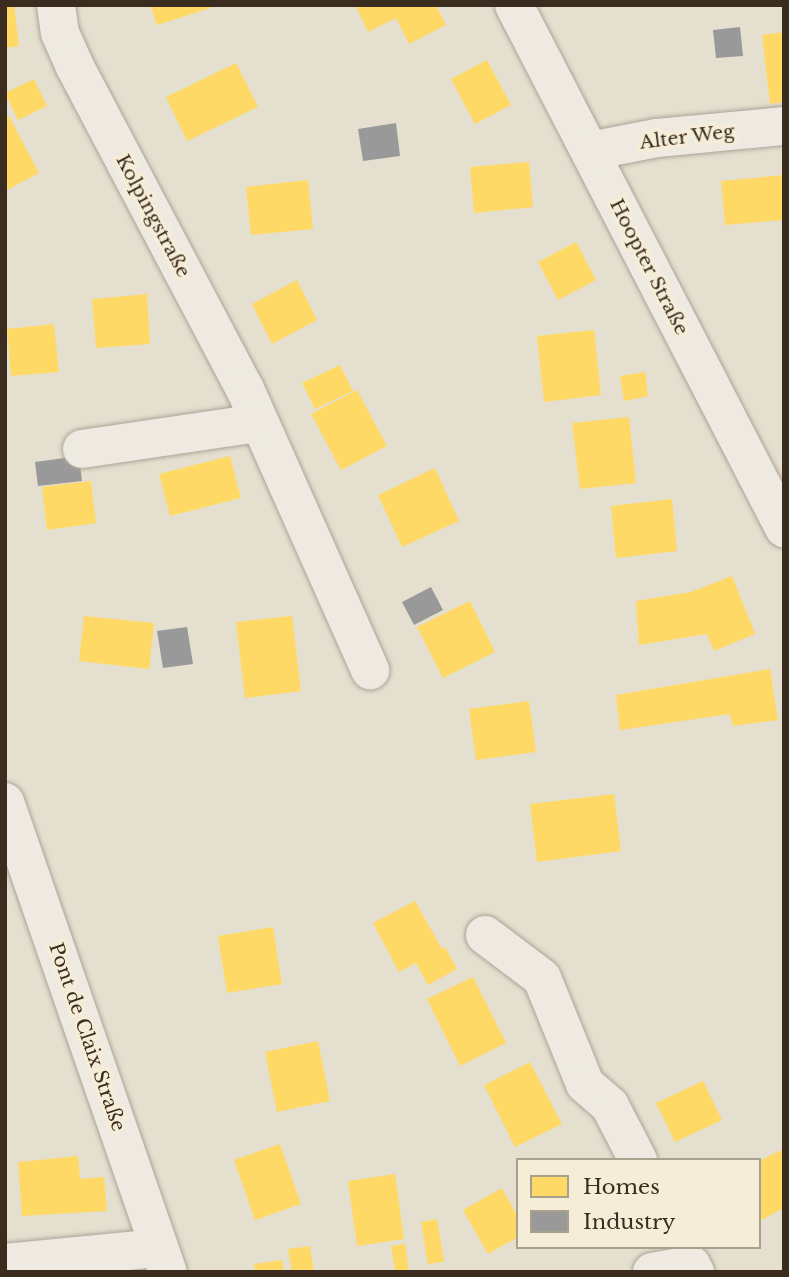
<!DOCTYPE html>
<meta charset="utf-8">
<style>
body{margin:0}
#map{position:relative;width:789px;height:1277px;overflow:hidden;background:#e5dfcf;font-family:"Libre Baskerville",serif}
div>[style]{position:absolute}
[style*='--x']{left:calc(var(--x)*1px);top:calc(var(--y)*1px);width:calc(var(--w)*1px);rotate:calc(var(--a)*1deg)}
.homes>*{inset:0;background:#ffd966}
.industry>*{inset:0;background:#999}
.roads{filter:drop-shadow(0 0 2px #aba498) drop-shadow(0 0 2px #aba498)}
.minor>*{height:38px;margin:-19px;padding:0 19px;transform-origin:19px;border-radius:19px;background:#eeeae1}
span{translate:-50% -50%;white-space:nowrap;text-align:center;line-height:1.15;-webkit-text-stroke:7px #f5edd7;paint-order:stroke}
.street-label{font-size:19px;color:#3a2d20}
.frame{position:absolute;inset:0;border:7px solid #3a2d20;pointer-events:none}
.legend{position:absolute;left:516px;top:1158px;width:245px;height:91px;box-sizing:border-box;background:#f5edd7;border:2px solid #aaa08e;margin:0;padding:9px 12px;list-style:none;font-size:21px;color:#3a2d20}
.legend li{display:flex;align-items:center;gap:14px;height:35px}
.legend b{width:35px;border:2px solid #aaa08e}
</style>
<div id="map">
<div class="homes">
<div style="clip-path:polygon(5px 5px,14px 5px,19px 46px,5px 48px)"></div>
<div style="clip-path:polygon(150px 5px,217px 5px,217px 6px,157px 25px)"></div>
<div style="clip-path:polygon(355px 5px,436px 5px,446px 25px,409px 44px,396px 18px,368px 32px)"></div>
<div style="clip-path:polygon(784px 32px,784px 102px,770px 104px,762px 35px)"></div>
<div style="clip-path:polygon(487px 60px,511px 105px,475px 124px,451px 79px)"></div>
<div style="clip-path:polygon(236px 63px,258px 107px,187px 141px,166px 97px)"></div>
<div style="clip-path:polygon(34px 79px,47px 106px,18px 120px,5px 93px)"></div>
<div style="clip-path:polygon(9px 116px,39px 173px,5px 191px,5px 118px)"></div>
<div style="clip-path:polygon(529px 162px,533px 207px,474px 213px,470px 167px)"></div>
<div style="clip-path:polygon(784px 175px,784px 220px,725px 225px,721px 181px)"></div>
<div style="clip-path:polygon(308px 180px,313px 229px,251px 235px,246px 187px)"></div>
<div style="clip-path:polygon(576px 242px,596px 280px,558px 300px,538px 262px)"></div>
<div style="clip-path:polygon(297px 280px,317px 320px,272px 344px,252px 304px)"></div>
<div style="clip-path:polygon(147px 294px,150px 344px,96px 348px,92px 299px)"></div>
<div style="clip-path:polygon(54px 324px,59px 372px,11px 376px,7px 329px)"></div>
<div style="clip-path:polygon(594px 330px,601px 395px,544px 402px,537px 336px)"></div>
<div style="clip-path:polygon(340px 365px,353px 391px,315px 409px,302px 383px)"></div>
<div style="clip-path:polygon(645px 372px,648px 396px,624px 401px,620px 376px)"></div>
<div style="clip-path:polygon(357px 390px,387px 446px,341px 470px,311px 414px)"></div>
<div style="clip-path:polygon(629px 417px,636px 483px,580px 489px,572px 423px)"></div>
<div style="clip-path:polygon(230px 456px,241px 498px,170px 516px,159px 474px)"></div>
<div style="clip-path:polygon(435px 468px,459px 521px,402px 547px,378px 495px)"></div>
<div style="clip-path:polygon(91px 481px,96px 523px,47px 530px,42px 487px)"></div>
<div style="clip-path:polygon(672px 499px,677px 551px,616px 558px,611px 506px)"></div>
<div style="clip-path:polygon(732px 576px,755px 634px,714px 651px,707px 634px,639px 645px,636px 601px,691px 592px)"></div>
<div style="clip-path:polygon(470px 601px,495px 652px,443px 678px,417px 627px)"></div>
<div style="clip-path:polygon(84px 616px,154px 623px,149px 669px,79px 661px)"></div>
<div style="clip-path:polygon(292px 616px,301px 691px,245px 698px,236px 622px)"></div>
<div style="clip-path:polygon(770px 669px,778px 720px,733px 726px,730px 714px,620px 730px,616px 695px)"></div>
<div style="clip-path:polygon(529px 701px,536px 752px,476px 760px,469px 709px)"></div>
<div style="clip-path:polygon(614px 794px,621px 851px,537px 862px,530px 804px)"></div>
<div style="clip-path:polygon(415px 901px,442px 949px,445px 947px,457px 969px,428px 985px,416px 963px,399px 972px,373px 923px)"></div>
<div style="clip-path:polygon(273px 927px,282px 984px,227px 993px,218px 936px)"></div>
<div style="clip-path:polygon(473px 977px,506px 1043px,460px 1066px,427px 999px)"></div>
<div style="clip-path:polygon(318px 1041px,330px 1101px,277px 1112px,265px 1052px)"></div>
<div style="clip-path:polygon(530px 1062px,562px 1124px,515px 1147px,484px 1085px)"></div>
<div style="clip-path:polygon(703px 1081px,722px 1120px,675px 1142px,656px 1103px)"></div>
<div style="clip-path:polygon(280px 1144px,301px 1204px,255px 1220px,234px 1160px)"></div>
<div style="clip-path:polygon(784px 1149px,784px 1208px,759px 1221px,759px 1161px)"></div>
<div style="clip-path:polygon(78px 1156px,80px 1179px,104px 1177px,107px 1211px,22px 1216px,18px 1162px)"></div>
<div style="clip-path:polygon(395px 1174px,404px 1239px,357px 1246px,348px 1181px)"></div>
<div style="clip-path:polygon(502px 1188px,518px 1217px,518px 1237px,488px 1254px,463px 1210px)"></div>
<div style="clip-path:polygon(437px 1219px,444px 1262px,428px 1264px,421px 1222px)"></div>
<div style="clip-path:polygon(405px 1244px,409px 1272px,395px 1272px,391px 1246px)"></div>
<div style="clip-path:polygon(310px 1246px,314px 1272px,292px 1272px,288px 1249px)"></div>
<div style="clip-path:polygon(282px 1260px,284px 1272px,255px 1272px,254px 1264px)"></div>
</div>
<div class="industry">
<div style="clip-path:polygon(740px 27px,743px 56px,716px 58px,713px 30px)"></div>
<div style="clip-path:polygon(396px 123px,400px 156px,363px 161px,358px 129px)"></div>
<div style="clip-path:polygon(79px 456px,82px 481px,38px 486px,35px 462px)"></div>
<div style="clip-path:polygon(431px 587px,443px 610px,414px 625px,402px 602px)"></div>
<div style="clip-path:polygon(187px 627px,193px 664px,163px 668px,157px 631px)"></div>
</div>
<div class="roads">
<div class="minor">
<div style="--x:56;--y:5;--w:28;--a:82"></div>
<div style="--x:60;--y:33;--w:35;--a:66"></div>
<div style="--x:74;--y:65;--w:366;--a:62.2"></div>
<div style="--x:245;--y:389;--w:308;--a:66"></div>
<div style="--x:514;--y:5;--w:589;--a:62.69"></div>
<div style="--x:590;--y:151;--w:68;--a:-11"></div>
<div style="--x:657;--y:138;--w:128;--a:-5.4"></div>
<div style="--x:82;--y:449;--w:178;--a:-8.4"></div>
<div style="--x:5;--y:802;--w:497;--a:70.9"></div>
<div style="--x:485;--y:935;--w:71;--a:37"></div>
<div style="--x:542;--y:978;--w:114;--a:67.9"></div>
<div style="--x:585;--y:1084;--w:33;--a:41"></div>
<div style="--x:610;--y:1106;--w:61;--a:62.6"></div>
<div style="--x:5;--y:1263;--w:155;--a:-5.6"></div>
<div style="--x:652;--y:1272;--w:40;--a:-10"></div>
<div style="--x:691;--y:1265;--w:8;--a:60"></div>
</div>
</div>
<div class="street-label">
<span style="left:687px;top:137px;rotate:-7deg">Alter Weg</span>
<span style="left:153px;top:216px;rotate:62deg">Kolpingstraße</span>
<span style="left:649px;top:267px;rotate:63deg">Hoopter Straße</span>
<span style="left:87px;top:1037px;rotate:71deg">Pont de Claix Straße</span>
</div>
<div class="frame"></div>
<ul class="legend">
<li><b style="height:19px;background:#ffd966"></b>Homes</li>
<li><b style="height:19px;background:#999"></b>Industry</li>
</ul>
</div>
